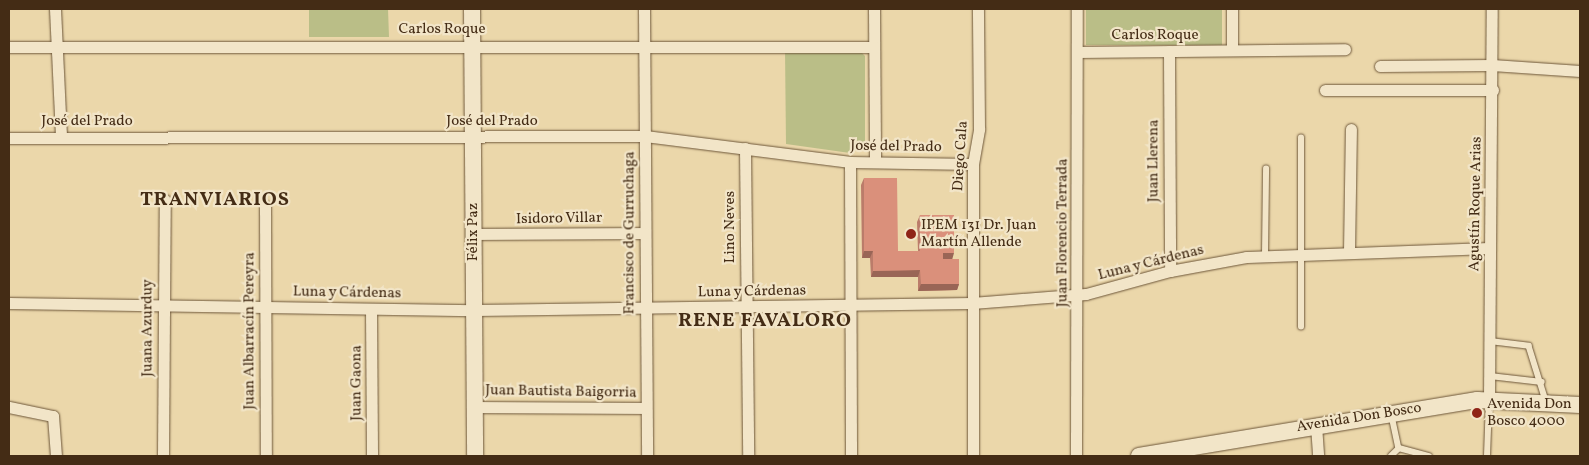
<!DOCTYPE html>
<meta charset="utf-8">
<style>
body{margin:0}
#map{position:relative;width:1589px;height:465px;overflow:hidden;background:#ebd7aa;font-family:Vollkorn,serif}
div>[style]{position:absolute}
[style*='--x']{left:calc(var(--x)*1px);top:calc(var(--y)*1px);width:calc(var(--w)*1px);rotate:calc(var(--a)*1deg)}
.green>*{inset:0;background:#babe87}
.roads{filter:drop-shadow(0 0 1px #6e573a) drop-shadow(0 0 1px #6e573a)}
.service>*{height:5.5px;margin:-2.75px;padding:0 2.75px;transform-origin:2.75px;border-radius:2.75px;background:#f2e5c8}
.minor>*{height:11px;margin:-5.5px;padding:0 5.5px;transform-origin:5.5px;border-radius:5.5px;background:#f2e5c8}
.secondary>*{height:16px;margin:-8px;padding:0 8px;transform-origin:8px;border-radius:8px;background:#f2e5c8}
.wall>*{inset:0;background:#bb7c6a}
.shaded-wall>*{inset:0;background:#996556}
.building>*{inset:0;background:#da907b}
.dots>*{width:14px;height:14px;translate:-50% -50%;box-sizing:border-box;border:2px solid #f2e5c8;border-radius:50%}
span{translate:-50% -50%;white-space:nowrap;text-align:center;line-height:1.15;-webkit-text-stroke:4.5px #f2e5c8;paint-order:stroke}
.street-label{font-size:15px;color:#442c15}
.poi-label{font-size:15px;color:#442c15}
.left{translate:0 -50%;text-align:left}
.district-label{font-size:20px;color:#442c15;font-weight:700;letter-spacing:1px}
.frame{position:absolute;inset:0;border:10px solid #442c15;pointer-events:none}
</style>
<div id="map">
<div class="green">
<div style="clip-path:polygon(309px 9px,388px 9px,389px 37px,309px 37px)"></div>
<div style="clip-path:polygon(1086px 9px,1222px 9px,1222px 45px,1086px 45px)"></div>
<div style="clip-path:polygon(785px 50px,859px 50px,865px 56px,865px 147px,850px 153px,786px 144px)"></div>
</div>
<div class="roads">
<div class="service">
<div style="--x:1265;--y:256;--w:87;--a:-89.3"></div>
<div style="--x:1301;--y:327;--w:189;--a:-90"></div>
<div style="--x:1490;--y:341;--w:39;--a:7"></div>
<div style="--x:1529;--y:346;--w:58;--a:72.8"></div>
<div style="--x:1490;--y:376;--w:52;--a:6.6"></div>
<div style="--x:1392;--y:416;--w:33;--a:78"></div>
<div style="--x:1391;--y:456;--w:11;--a:-45"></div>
<div style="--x:1399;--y:448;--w:31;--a:15"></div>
<div style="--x:1487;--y:456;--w:55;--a:-87.9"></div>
</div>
<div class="minor">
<div style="--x:55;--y:9;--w:128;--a:87.3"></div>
<div style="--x:644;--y:9;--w:447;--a:89.6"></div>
<div style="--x:874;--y:9;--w:153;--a:89.6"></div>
<div style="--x:1232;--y:9;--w:41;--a:90"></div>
<div style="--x:9;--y:47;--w:865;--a:0"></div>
<div style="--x:1169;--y:51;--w:220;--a:89.7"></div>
<div style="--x:1077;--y:52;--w:268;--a:-0.6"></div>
<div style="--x:1380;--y:66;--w:112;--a:-0.5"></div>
<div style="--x:1492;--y:65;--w:88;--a:3.9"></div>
<div style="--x:1325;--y:90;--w:168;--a:0"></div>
<div style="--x:9;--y:138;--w:636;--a:-0.18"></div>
<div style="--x:645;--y:136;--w:207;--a:7.2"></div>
<div style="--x:850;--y:162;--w:123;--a:0.9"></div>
<div style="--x:745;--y:148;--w:308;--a:89.4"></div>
<div style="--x:850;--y:162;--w:294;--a:89.8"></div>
<div style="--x:265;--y:206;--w:250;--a:89.8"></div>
<div style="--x:474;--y:234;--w:171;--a:-0.3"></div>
<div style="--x:1349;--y:252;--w:123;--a:-89.1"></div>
<div style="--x:9;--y:303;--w:465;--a:0.9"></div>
<div style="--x:474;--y:310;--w:498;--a:-0.8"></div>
<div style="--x:972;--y:303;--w:114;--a:-4.5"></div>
<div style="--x:1086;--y:294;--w:87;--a:-15.3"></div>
<div style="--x:1170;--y:271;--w:77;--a:-10.4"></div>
<div style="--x:1246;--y:257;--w:244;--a:-2.1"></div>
<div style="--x:371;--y:309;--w:147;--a:89.6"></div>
<div style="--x:1489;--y:399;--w:390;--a:-89.6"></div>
<div style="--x:9;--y:407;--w:45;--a:11.6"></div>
<div style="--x:53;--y:416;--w:40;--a:85.7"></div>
<div style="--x:475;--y:407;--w:171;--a:0.3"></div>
<div style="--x:1316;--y:425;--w:31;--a:86"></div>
<div style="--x:163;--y:456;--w:256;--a:-89.6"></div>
<div style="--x:973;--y:456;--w:292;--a:-90"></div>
<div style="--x:973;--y:164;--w:36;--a:-80"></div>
<div style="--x:979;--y:129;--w:120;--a:-90.5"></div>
<div style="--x:1076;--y:456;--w:447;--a:-89.9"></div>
</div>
<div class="secondary">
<div style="--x:472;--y:9;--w:447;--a:89.6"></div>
<div style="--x:1139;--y:456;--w:343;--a:-9.4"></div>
<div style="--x:1477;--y:400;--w:103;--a:2.8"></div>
</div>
</div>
<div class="wall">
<div style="clip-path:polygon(864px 178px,898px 251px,918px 251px,917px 222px,920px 215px,952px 259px,959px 284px,957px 290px,918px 291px,918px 277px,871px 277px,870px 258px,862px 258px,861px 185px)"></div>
</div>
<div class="shaded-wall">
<div style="clip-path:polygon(864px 251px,873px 251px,870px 258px,862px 258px)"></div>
<div style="clip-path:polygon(943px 253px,954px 253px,952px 260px,940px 260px)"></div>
<div style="clip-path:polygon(920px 270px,918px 277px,871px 277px,873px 271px)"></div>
<div style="clip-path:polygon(921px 284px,959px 284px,957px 290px,918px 291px)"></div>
</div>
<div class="building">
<div style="clip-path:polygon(864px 178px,897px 178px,898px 251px,920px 251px,920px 215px,954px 215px,954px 253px,943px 253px,943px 259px,959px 259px,959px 284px,921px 284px,920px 270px,873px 271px,873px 251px,864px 251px)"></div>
</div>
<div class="dots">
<div style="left:911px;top:234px;background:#8f2418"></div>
<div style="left:1477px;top:413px;background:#8f2418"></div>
</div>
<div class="street-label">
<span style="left:442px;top:30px">Carlos Roque</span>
<span style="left:1155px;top:36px">Carlos Roque</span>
<span style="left:87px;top:122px">José del Prado</span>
<span style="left:492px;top:122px">José del Prado</span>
<span style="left:896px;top:147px;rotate:1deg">José del Prado</span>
<span style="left:961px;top:156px;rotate:-86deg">Diego Cala</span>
<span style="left:1154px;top:161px;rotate:-90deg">Juan Llerena</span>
<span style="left:1476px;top:204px;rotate:-89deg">Agustín Roque Arias</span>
<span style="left:559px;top:219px;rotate:-1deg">Isidoro Villar</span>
<span style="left:731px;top:227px;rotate:-90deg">Lino Neves</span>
<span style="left:474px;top:232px;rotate:-90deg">Félix Paz</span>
<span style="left:630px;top:233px;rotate:-90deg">Francisco de Gurruchaga</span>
<span style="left:1063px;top:233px;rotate:-90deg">Juan Florencio Terrada</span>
<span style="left:1151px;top:263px;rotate:-14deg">Luna y Cárdenas</span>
<span style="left:752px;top:292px;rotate:-1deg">Luna y Cárdenas</span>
<span style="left:347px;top:293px;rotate:1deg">Luna y Cárdenas</span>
<span style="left:148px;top:328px;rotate:-90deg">Juana Azurduy</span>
<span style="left:250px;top:331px;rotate:-90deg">Juan Albarracín Pereyra</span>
<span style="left:357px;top:383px;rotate:-90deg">Juan Gaona</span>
<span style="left:561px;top:392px;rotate:1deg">Juan Bautista Baigorria</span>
<span style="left:1359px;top:418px;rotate:-9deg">Avenida Don Bosco</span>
</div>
<div class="poi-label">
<span class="left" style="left:921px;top:234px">IPEM 131 Dr. Juan<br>Martín Allende</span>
<span class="left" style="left:1487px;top:413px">Avenida Don<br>Bosco 4000</span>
</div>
<div class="district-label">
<span style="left:215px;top:200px">TRANVIARIOS</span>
<span style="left:765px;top:321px">RENE FAVALORO</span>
</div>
<div class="frame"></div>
</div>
